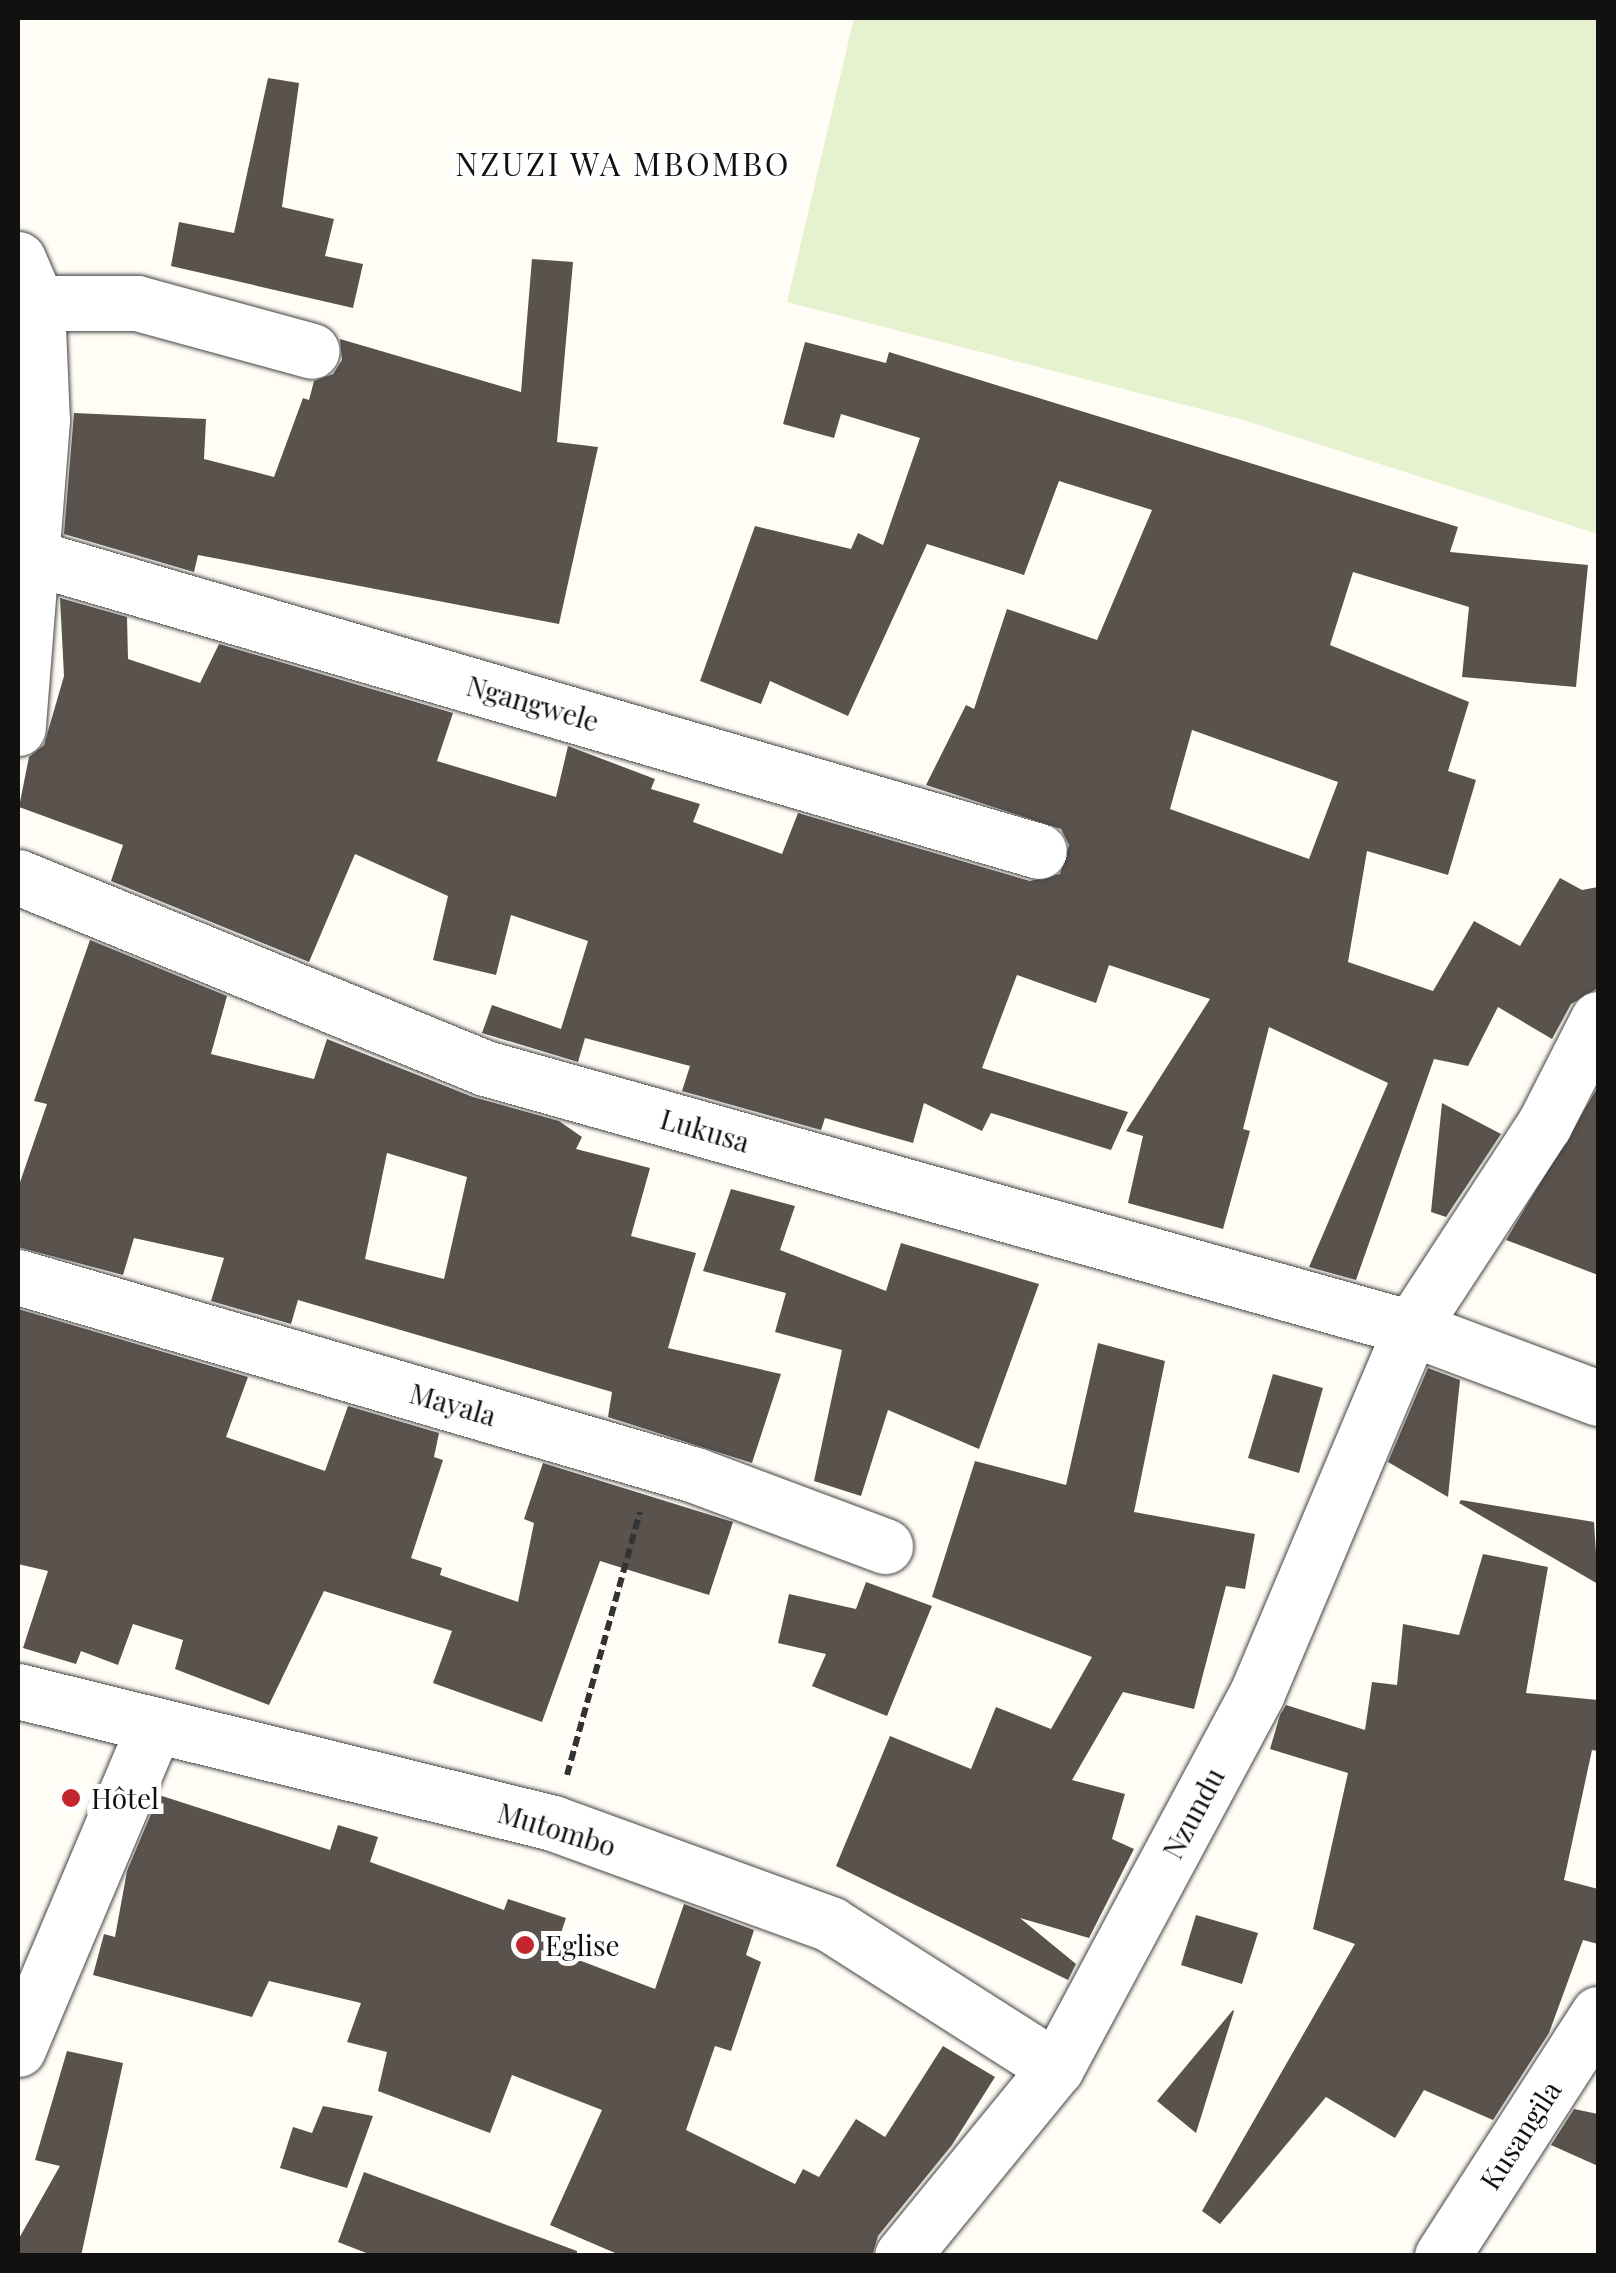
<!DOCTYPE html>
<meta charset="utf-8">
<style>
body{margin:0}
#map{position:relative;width:1616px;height:2273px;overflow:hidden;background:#fffdf5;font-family:"Playfair Display",serif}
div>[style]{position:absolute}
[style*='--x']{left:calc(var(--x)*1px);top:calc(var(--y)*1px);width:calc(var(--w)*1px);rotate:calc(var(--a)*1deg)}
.pitch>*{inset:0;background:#e6f2cf}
.building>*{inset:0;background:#5a524d}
.path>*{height:6px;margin-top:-3px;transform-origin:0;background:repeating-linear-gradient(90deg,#333 0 10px,transparent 0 15px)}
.roads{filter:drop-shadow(0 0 2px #444) drop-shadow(0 0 2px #444)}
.minor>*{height:55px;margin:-27.5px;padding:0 27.5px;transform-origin:27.5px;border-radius:27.5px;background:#fff}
.dots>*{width:28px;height:28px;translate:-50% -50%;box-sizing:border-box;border:5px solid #fff;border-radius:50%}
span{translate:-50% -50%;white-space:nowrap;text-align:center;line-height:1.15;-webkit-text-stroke:10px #fff;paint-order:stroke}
.street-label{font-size:28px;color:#111}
.poi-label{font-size:28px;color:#111}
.left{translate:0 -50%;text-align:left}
.quarter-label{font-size:32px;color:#111;letter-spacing:2.5px}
.frame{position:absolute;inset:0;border:20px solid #111;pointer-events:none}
</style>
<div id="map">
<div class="pitch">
<div style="clip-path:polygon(854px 18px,1598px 18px,1598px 534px,1243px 420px,787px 302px)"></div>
</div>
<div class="building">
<div style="clip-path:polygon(268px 78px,299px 83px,282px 207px,334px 219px,325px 256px,363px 264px,353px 308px,171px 266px,179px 222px,234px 233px)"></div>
<div style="clip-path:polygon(532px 259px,573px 262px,557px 442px,598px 447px,559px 624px,198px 555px,194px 572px,64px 534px,74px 413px,206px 419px,204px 459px,274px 477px,303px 398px,309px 400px,314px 381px,333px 374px,342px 360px,340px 339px,521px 392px)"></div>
<div style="clip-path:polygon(evenodd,805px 342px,886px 363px,889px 352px,1458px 527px,1450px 552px,1588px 565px,1576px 687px,1462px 677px,1469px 607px,1353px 572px,1330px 645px,1469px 702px,1448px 771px,1476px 780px,1448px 875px,1367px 851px,1348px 962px,1433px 991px,1474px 921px,1520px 946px,1560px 878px,1582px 890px,1598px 887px,1598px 988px,1571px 1004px,1552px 1039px,1498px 1007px,1468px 1066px,1434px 1059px,1356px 1280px,1309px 1267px,1388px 1083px,1269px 1027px,1243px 1129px,1250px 1131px,1223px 1229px,1128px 1203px,1143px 1136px,1126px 1131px,1210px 999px,1109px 965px,1096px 1003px,1017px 975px,982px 1068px,1128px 1112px,1111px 1150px,991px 1113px,982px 1131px,924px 1103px,913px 1143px,825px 1118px,821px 1130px,682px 1091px,690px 1066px,585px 1038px,578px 1062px,482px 1033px,492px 1005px,561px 1029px,588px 941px,511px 915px,496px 975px,433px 960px,448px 896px,355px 854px,309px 962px,111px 881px,123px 845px,19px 807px,29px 757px,44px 745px,64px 676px,60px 598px,127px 617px,128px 659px,200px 683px,219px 644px,453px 713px,437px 761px,556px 797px,568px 746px,655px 779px,651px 789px,700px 804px,693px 822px,782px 854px,798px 813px,1030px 881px,1060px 874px,1069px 845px,1061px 829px,926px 785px,966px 705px,974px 709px,1007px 609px,1097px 640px,1152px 510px,1059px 481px,1024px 575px,927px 544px,848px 716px,770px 681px,761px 704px,700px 681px,755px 526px,851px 549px,858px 533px,883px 545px,920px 438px,841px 414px,834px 438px,783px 424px,805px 342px,1192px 730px,1338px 782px,1309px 859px,1170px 809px,1192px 730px)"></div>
<div style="clip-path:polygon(evenodd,90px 940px,227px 996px,211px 1054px,314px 1079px,327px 1039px,473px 1097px,559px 1121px,582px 1137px,576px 1149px,650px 1168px,631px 1236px,696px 1253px,668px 1348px,781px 1374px,752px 1463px,608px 1417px,612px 1392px,298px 1300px,291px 1324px,211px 1301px,224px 1258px,134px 1238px,123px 1275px,18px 1247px,18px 1188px,47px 1104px,34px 1101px,90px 940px,387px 1153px,467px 1177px,444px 1279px,365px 1259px,387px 1153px)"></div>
<div style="clip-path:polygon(1598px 1087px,1598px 1275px,1506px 1240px)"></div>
<div style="clip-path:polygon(1442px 1103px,1501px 1134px,1446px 1217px,1431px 1212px)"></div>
<div style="clip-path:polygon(731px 1189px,795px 1206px,780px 1250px,886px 1291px,901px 1243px,1039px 1284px,979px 1449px,888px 1410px,861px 1496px,814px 1481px,842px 1350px,775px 1332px,786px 1293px,703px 1271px)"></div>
<div style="clip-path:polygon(18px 1309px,248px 1377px,226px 1437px,325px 1471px,348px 1406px,439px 1433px,434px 1457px,443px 1460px,411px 1558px,442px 1568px,440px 1575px,518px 1602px,534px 1523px,524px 1519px,543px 1463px,733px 1522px,709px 1595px,600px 1561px,542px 1722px,433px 1683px,452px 1631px,324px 1591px,269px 1705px,175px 1669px,183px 1640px,133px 1624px,118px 1665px,81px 1651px,76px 1664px,23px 1648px,48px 1571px,18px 1564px)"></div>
<div style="clip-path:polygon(1098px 1343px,1165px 1361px,1134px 1512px,1255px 1534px,1245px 1589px,1226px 1586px,1194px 1709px,1123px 1692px,1072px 1780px,1125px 1794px,1112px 1839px,1134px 1849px,1089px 1938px,1020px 1918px,1076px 1964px,1068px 1980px,836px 1866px,890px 1736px,971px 1769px,996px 1707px,1051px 1729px,1092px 1657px,932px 1597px,975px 1461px,1066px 1485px)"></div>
<div style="clip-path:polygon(1428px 1368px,1460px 1380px,1448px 1497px,1388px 1462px)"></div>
<div style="clip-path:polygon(1273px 1374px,1323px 1388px,1299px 1473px,1248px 1458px)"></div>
<div style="clip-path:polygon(1461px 1500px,1594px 1522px,1598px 1584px,1459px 1503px)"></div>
<div style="clip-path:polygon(1483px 1554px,1548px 1567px,1526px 1693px,1598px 1700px,1598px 1751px,1592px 1750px,1564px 1880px,1598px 1889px,1598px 1944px,1583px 1940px,1549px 2033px,1493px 2120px,1424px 2090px,1395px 2138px,1326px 2097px,1220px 2224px,1202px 2211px,1355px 1944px,1313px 1929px,1348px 1773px,1270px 1749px,1280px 1715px,1286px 1705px,1365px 1730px,1372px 1682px,1397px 1685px,1403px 1624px,1459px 1635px)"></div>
<div style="clip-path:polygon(866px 1582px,932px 1606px,887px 1716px,812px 1686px,826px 1654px,778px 1643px,789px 1594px,856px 1609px)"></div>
<div style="clip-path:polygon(159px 1795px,330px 1850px,338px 1825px,378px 1837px,370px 1862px,504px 1910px,508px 1899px,566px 1918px,555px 1951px,655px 1989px,684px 1904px,754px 1930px,746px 1955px,761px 1962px,731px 2051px,715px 2046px,686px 2130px,795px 2184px,803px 2169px,819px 2177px,856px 2119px,885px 2137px,943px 2046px,995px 2077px,952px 2145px,878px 2236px,872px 2256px,622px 2256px,550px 2225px,602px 2110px,512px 2075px,490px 2133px,378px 2091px,387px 2052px,347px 2042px,361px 2003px,269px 1981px,252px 2017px,93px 1975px,104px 1934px,115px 1937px,127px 1871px)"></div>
<div style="clip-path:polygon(1196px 1915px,1258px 1933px,1242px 1984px,1181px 1965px)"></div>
<div style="clip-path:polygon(1233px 2010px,1234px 2011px,1196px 2133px,1157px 2101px)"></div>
<div style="clip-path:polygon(67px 2051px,123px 2063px,81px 2256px,18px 2256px,18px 2240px,60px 2166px,35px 2160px)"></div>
<div style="clip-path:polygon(323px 2106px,373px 2116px,347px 2188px,280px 2168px,293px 2127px,312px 2133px)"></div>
<div style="clip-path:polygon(1574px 2109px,1598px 2114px,1598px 2166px,1551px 2145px)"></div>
<div style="clip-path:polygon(364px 2172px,577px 2251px,577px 2256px,374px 2256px,338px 2242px)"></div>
</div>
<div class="path">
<div style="--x:567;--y:1775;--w:273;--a:-74.5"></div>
</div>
<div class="roads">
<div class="minor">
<div style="--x:18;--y:259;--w:48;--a:66.6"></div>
<div style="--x:37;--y:303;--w:117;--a:87.6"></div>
<div style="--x:42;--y:420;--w:309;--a:94.5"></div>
<div style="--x:37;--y:303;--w:100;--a:0"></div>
<div style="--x:137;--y:303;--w:181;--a:15.3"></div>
<div style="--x:28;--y:556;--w:1053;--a:16.27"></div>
<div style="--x:18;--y:877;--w:505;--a:22.24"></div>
<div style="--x:485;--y:1068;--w:962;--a:15.68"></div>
<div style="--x:1411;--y:1328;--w:200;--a:20.5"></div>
<div style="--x:18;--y:1277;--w:705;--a:16.3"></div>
<div style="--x:695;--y:1475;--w:203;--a:20.5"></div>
<div style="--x:18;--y:1691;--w:551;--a:13.86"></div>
<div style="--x:553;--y:1823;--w:295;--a:20"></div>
<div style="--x:830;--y:1924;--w:268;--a:32.5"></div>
<div style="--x:18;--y:2049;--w:350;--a:-67.1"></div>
<div style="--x:902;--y:2256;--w:243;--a:-50.7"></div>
<div style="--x:1056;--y:2068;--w:425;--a:-61.8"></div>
<div style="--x:1257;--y:1693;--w:396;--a:-67.1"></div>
<div style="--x:1411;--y:1328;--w:243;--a:-56.8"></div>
<div style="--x:1544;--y:1125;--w:119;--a:-63"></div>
<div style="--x:1442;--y:2256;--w:288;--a:-57.2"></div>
</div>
</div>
<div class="dots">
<div style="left:71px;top:1798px;background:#c4262e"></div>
<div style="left:525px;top:1945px;background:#c4262e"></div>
</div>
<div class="street-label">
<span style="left:533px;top:703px;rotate:16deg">Ngangwele</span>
<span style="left:705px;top:1130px;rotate:16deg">Lukusa</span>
<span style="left:453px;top:1404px;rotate:16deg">Mayala</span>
<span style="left:1193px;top:1813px;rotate:-62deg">Nzundu</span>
<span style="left:557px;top:1829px;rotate:17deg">Mutombo</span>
<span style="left:1520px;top:2135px;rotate:-57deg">Kusangila</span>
</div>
<div class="poi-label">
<span class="left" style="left:91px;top:1798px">Hôtel</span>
<span class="left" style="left:545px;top:1945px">Eglise</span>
</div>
<div class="quarter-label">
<span style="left:623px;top:163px">NZUZI WA MBOMBO</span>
</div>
<div class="frame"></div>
</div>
